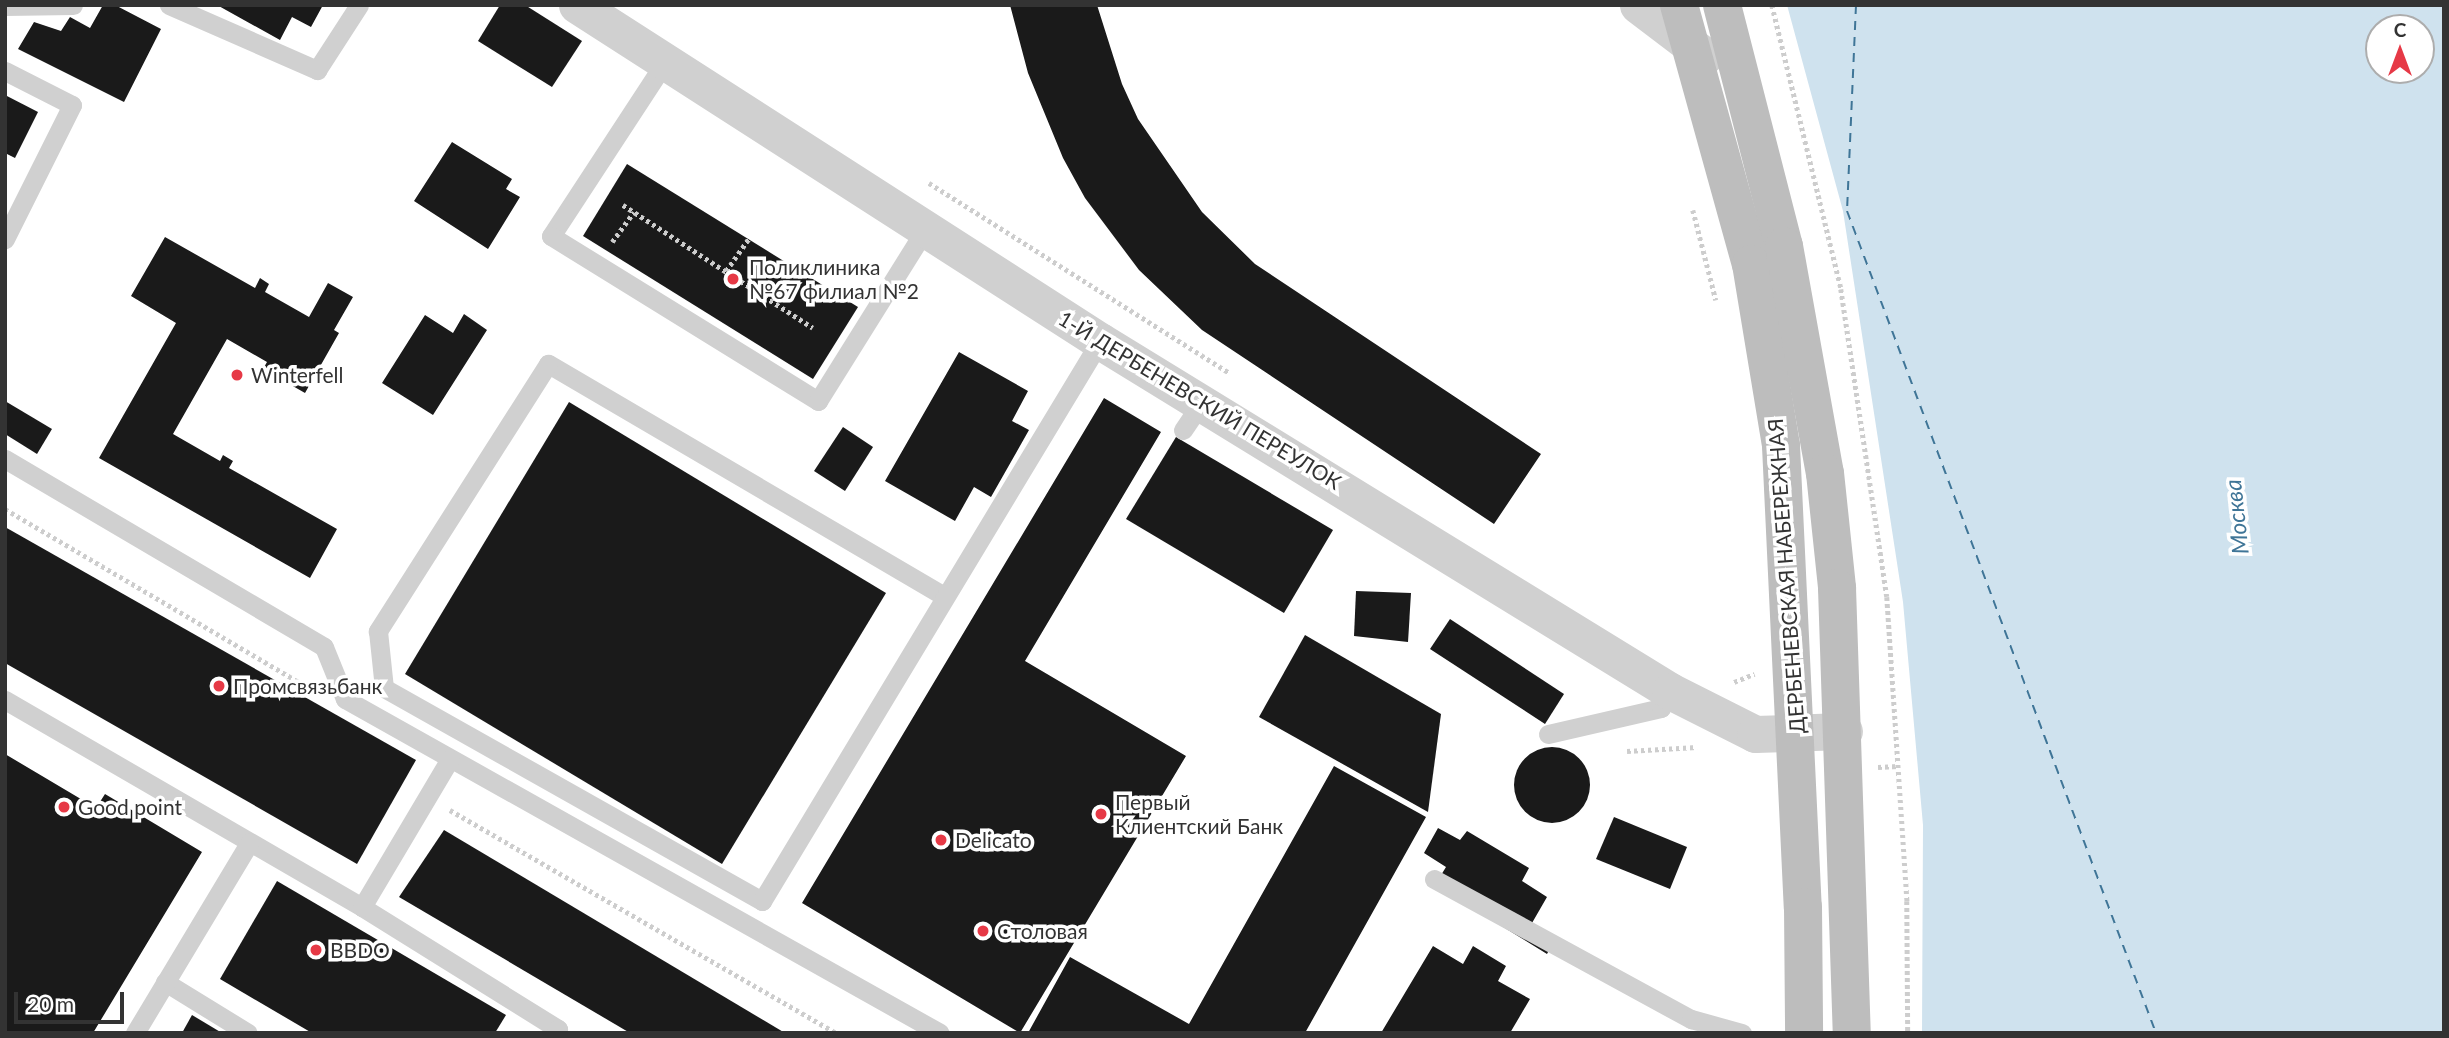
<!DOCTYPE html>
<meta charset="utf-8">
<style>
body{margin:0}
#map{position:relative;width:2449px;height:1038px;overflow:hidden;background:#fff;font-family:Lato,sans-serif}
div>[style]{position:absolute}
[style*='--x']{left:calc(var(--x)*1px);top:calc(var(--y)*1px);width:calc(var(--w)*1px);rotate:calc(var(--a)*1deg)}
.water>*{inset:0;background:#cfe2ee}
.ferry>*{height:2px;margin-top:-1px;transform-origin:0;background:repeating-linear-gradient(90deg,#3f7597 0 9px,transparent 0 16px)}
.building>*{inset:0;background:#1a1a1a}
.round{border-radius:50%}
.path>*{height:4.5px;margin-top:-2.25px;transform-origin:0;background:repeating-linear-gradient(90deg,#cdcdcd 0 3.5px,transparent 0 7px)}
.service>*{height:19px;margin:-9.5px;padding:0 9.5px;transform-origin:9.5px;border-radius:9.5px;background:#d0d0d0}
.minor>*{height:37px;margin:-18.5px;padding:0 18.5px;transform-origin:18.5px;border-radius:18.5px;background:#d0d0d0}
.secondary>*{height:38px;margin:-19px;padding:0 19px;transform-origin:19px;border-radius:19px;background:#bdbdbd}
.dots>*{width:19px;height:19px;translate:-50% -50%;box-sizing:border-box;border:4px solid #fff;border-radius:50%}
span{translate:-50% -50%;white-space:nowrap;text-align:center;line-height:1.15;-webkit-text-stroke:7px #fff;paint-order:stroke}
.poi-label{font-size:21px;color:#333}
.left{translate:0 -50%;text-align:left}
.street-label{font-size:21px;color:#333}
.water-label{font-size:23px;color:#3f7597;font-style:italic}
.frame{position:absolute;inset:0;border:7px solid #333;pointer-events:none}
.north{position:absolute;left:2365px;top:14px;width:70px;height:70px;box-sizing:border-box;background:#fff;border:2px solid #adadad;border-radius:50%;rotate:0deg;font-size:19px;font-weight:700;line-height:28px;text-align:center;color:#333}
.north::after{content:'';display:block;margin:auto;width:24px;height:32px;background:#e63946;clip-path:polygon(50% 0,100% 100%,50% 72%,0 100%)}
.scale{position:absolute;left:14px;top:992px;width:110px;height:32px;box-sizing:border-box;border:4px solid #333;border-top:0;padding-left:9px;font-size:21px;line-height:24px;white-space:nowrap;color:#333;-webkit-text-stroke:5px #fff;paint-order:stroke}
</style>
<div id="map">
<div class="water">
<div style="clip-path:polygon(evenodd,1787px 5px,2444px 5px,2444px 1033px,1922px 1033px,1923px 825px,1903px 602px,1843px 211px,1787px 5px,2379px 28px,2421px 28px,2421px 70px,2379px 70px,2379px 28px)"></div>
</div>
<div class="ferry">
<div style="--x:1856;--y:5;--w:206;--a:92.5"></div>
<div style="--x:1847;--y:211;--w:878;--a:69.4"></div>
</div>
<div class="building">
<div style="clip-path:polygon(103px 5px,115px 5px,161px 29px,124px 102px,18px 49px,34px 22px,61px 31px,70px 17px,90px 28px)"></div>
<div style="clip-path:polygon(217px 5px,323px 5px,311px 27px,292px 17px,280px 40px)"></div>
<div style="clip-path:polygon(500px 5px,525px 5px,582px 41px,552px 87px,478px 41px)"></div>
<div style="clip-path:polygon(1010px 5px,1097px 5px,1122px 84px,1138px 119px,1202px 212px,1255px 264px,1541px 454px,1494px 524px,1202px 330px,1139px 270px,1085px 198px,1063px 158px,1028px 73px)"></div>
<div style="clip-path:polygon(5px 95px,38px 112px,15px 158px,5px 153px)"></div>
<div style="clip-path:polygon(452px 142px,512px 179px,506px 189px,520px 197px,488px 249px,414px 201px)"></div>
<div style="clip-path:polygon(627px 164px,858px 307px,813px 379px,583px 236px)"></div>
<div style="clip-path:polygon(165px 237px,255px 288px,260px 278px,269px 284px,265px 292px,309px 317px,328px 283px,353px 297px,334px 330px,339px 333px,305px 393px,263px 369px,267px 362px,227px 339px,173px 434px,220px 461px,223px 455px,233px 461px,229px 468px,337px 529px,310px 578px,99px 458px,176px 323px,131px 296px)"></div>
<div style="clip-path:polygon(464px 314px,487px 330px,433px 415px,382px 383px,425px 315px,453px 333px)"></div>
<div style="clip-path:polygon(959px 352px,1028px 391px,1012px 421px,1029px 430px,991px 497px,974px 487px,955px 521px,885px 481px)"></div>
<div style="clip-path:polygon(1104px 398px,1161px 432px,1025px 661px,1186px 756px,1020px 1033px,802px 903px)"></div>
<div style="clip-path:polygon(5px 401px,52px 429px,37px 454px,5px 434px)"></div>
<div style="clip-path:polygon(569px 402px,886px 593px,722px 864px,405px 674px)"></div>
<div style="clip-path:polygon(843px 427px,873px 447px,845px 491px,814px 471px)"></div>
<div style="clip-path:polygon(1176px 437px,1333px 530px,1284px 613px,1126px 519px)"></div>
<div style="clip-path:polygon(5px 527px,416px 760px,357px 864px,5px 663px)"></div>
<div style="clip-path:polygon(1356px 591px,1411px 593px,1408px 642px,1354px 636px)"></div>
<div style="clip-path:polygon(1450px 619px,1564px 694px,1545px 724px,1430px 649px)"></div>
<div style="clip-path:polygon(1305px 635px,1441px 714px,1428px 812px,1259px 717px)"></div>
<div class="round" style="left:1514px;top:747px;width:76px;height:76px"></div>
<div style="clip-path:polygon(5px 754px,96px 808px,105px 794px,202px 852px,93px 1033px,5px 1033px)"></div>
<div style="clip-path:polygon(1334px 766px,1426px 817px,1305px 1033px,1028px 1033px,1070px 957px,1189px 1024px)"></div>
<div style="clip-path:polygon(1614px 817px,1687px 847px,1670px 889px,1596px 859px)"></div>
<div style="clip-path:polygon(1438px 828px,1460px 840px,1467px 831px,1529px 868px,1522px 881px,1547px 897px,1532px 923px,1556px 937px,1547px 954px,1435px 885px,1446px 867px,1424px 853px)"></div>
<div style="clip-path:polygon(444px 830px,785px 1033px,630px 1033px,399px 897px)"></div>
<div style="clip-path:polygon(277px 881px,506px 1015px,495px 1033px,312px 1033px,220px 979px)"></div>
<div style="clip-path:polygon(1433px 946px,1463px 964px,1473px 946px,1506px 966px,1498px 981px,1530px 999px,1510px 1033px,1381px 1033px)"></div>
<div style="clip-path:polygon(192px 1015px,222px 1033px,182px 1033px)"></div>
</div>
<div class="path">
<div style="--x:1772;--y:5;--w:292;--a:76.3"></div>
<div style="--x:1841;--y:289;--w:311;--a:81.5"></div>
<div style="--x:1887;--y:597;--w:305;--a:86.2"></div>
<div style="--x:1907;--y:901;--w:132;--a:89.6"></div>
<div style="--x:929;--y:183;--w:355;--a:32.3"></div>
<div style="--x:623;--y:205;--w:226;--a:32.9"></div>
<div style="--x:1693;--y:210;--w:93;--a:75.7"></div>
<div style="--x:612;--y:242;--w:37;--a:-54"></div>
<div style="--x:726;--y:271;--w:39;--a:-55"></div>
<div style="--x:5;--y:509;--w:353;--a:30.5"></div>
<div style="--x:1734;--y:682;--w:22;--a:-22"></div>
<div style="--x:1627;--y:751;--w:70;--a:-3.3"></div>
<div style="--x:1878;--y:767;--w:20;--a:-3"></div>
<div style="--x:450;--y:810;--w:446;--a:30"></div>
</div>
<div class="service">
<div style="--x:169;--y:5;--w:162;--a:23.7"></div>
<div style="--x:317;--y:70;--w:77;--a:-57.1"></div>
<div style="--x:5;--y:6;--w:68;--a:-0.8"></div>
<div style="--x:665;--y:62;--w:208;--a:123.2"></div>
<div style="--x:551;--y:236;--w:314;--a:31.7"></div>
<div style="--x:818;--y:401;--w:204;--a:-58"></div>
<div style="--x:5;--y:71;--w:75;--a:26.9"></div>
<div style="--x:72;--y:105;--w:150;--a:116.6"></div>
<div style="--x:1183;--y:430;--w:34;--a:-56"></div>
<div style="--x:5;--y:459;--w:370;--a:30.5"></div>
<div style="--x:324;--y:647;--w:56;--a:68"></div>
<div style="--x:345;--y:699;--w:682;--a:29.31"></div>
<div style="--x:944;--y:596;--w:459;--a:-149.6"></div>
<div style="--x:548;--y:364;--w:317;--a:122.5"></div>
<div style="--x:378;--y:631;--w:57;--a:84"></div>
<div style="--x:384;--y:688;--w:434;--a:29.4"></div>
<div style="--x:762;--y:901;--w:654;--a:-58.89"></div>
<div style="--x:5;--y:700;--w:413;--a:30.1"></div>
<div style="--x:362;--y:907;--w:231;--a:31.9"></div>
<div style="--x:558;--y:1029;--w:4;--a:117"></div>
<div style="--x:1548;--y:734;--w:116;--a:-13"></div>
<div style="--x:1661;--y:708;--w:19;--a:-62"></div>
<div style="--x:1434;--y:879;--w:293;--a:28.6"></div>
<div style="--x:1691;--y:1019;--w:53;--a:15.4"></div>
<div style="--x:362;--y:907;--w:172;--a:-59.3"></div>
<div style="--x:165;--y:982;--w:97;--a:31.6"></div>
<div style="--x:135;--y:1033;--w:222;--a:-59"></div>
</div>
<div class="minor">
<div style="--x:577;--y:5;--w:622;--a:32.72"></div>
<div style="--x:1100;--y:341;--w:669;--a:31.55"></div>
<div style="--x:1670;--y:691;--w:95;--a:26.8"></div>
<div style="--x:1755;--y:734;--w:89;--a:-1.9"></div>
<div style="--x:1638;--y:5;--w:84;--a:37.3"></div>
</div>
<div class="secondary">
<div style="--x:1679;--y:5;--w:269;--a:74.5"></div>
<div style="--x:1751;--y:264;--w:184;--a:80.6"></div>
<div style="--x:1781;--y:446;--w:462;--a:87.3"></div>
<div style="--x:1803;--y:907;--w:126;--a:89.5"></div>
<div style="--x:1722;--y:5;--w:249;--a:75.6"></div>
<div style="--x:1784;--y:246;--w:231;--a:79.8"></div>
<div style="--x:1825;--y:473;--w:116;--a:84"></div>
<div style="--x:1837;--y:588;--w:445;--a:88.1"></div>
</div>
<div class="dots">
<div style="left:733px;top:279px;background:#e63946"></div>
<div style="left:237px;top:375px;background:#e63946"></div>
<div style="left:219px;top:686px;background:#e63946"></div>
<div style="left:64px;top:807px;background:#e63946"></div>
<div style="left:1101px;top:814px;background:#e63946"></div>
<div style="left:941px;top:840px;background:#e63946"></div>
<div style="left:983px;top:931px;background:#e63946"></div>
<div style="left:316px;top:950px;background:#e63946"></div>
</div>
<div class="poi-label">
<span class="left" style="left:749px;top:279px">Поликлиника<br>№67 филиал №2</span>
<span class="left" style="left:251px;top:375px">Winterfell</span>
<span class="left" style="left:233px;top:686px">Промсвязьбанк</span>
<span class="left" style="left:1115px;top:814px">Первый<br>Клиентский Банк</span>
<span class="left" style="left:78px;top:807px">Good point</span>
<span class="left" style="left:955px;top:840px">Delicato</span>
<span class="left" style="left:997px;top:931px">Столовая</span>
<span class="left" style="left:330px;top:950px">BBDO</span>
</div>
<div class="street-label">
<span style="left:1200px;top:400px;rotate:31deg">1-Й ДЕРБЕНЕВСКИЙ ПЕРЕУЛОК</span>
<span style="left:1786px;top:576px;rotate:-94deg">ДЕРБЕНЕВСКАЯ НАБЕРЕЖНАЯ</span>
</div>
<div class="water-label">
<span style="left:2236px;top:517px;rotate:-96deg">Москва</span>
</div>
<div class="frame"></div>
<div class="north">С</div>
<div class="scale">20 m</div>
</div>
